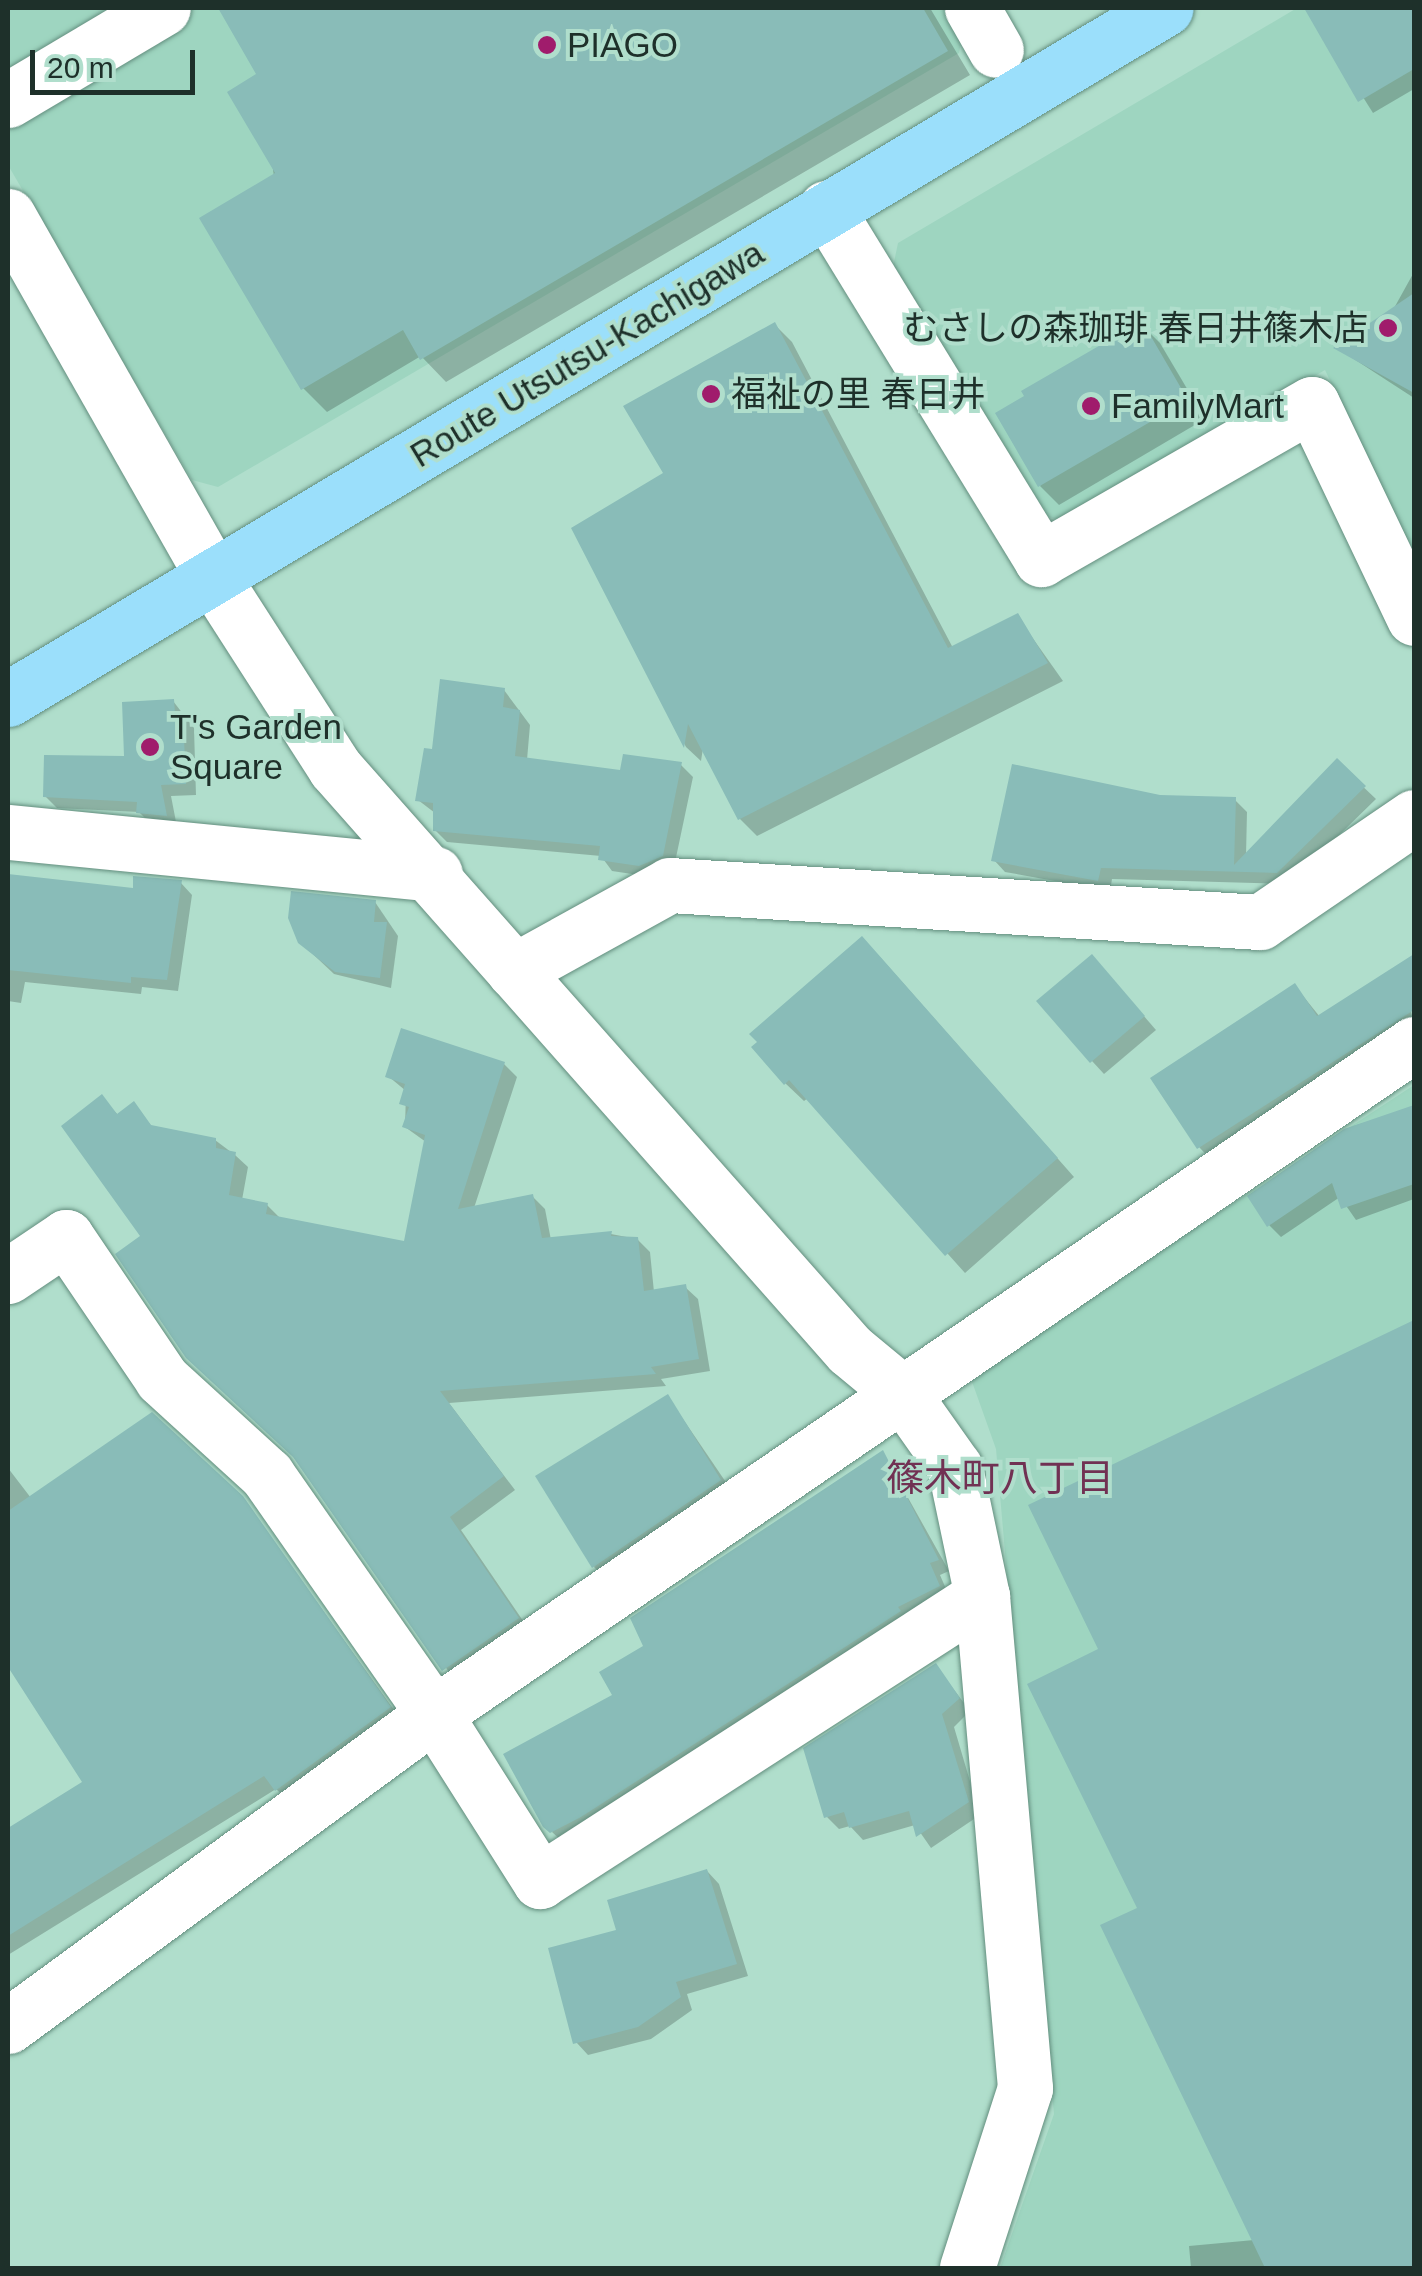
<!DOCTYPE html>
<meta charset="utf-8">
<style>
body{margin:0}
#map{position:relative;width:1422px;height:2276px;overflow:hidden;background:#b0decc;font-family:Helvetica,"Noto Sans JP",sans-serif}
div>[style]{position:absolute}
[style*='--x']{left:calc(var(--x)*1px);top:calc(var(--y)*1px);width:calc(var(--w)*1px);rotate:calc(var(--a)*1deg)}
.built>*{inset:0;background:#9ed5c0}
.shadow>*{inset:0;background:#0003}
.building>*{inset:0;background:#89bcb8}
.roads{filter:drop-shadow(0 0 2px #638e7e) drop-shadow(0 0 2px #638e7e)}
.minor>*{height:55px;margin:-27.5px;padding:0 27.5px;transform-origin:27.5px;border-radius:27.5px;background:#fff}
.major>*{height:55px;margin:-27.5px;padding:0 27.5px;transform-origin:27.5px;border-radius:27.5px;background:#9bdffb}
.dots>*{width:28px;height:28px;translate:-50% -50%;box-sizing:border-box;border:5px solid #b0decc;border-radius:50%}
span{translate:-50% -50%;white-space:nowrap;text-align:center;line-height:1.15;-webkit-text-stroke:8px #b0decc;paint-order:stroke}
.poi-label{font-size:35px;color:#1e302a}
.left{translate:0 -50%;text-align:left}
.right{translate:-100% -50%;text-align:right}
.street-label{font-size:35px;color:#1e302a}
.neighbourhood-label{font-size:38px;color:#713153}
.frame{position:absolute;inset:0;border:10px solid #1e302a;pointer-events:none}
.scale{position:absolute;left:30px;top:50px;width:165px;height:45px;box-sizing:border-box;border:5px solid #1e302a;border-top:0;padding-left:12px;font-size:30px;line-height:35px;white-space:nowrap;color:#1e302a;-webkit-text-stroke:8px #b0decc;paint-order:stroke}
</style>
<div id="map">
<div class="built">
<div style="clip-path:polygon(8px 8px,953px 8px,964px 27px,959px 53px,218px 487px,192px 480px,8px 165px)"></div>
<div style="clip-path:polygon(1297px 8px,1414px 8px,1414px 556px,1325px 370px,1064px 521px,1041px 515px,893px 267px,898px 243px)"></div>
<div style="clip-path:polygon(1414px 1085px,1414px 2268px,1000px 2268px,1054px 2114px,996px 1449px,970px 1376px)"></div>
</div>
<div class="shadow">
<div style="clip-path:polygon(229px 8px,930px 8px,970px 75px,446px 382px,421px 356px,327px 412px,303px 388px,260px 75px,223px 11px)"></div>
<div style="clip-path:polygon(1331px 8px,1414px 8px,1414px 89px,1373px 113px,1313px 18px)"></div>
<div style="clip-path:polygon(1414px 272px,1414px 398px,1337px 348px,1393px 310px)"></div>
<div style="clip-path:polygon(1141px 324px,1160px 343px,1205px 419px,1059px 505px,1040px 486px)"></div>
<div style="clip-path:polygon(775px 325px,792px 342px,953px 648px,1017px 616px,1063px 681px,757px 836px,740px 819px,703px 748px,701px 761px,686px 747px,575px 529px,666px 473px)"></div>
<div style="clip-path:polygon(504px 690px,530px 725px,527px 760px,623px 772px,681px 765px,693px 777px,674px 867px,652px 877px,612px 871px,601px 856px,447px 842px,435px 830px,435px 813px,418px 800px,434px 752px)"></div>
<div style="clip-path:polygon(173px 701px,194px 728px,196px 795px,171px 796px,177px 827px,151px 824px,139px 812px,57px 808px,45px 796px,127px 758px)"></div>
<div style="clip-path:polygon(1337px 762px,1376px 799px,1289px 884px,1112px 879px,1110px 891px,1005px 872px,994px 860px,1235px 800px,1247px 812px,1246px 856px)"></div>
<div style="clip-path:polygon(8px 878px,135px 890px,181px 883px,192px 895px,178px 991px,142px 987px,141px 994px,25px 982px,21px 1003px,8px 1001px)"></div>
<div style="clip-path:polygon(375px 902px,398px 936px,391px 988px,334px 974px,300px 942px)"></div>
<div style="clip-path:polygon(880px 957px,1074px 1177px,965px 1273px,808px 1098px,804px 1101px,785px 1083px,761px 1042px)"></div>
<div style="clip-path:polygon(1104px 970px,1156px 1030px,1104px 1074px,1092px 1061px)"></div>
<div style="clip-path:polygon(1295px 986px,1320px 1017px,1409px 989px,1414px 1039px,1216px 1165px,1199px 1147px)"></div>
<div style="clip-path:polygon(504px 1064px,517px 1077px,474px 1208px,533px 1197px,545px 1209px,551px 1240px,611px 1234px,637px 1239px,650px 1252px,654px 1292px,685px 1287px,698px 1299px,710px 1371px,661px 1379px,666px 1386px,449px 1403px,515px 1490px,461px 1530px,530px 1631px,456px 1682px,143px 1237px,102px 1098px,119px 1116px,134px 1105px,154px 1129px,215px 1140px,235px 1155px,248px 1167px,242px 1200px,267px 1205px,280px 1218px,406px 1244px,426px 1142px,405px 1127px,406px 1091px,388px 1076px)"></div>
<div style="clip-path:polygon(1414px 1107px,1414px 1199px,1356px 1220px,1340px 1197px,1281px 1237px,1269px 1225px,1354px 1126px)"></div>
<div style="clip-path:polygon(1414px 1323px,1414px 2268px,1395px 2268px,1379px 2235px,1378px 2268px,1191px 2268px,1189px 2246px,1254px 2240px,1141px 1909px,1101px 1651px,1031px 1506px)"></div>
<div style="clip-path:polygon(668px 1397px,738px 1500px,613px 1586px,594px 1567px)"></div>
<div style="clip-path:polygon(883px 1453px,949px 1571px,940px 1575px,950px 1598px,564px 1843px,552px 1832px,615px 1696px,647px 1647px)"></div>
<div style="clip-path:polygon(8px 1468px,31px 1498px,242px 1498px,402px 1721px,290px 1802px,276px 1789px,8px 1955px,8px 1831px,86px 1783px,8px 1662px,8px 1638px,20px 1630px,8px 1612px)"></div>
<div style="clip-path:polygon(936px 1666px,970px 1711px,954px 1727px,980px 1815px,931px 1848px,915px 1825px,863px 1840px,850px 1826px,839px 1829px,827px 1817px)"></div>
<div style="clip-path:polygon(707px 1871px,719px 1884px,748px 1976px,687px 1994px,692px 2010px,651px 2039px,588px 2055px,576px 2042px,619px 1931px)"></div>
</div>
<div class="building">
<div style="clip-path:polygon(218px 8px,923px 8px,948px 51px,420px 360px,403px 330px,301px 390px,199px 218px,275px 173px,227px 92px,256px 74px)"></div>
<div style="clip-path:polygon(1304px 8px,1414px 8px,1414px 69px,1358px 102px)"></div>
<div style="clip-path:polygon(1414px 293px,1414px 393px,1333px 348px)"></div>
<div style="clip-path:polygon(1142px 321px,1188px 400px,1038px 487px,995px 413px,1024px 396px,1021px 391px)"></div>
<div style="clip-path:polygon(775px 322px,948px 648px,1018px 613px,1048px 663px,738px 820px,688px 724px,684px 748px,571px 528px,663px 473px,623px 406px)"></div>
<div style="clip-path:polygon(440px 679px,505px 688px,503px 707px,520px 710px,515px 756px,620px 770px,623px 754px,682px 762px,663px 856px,639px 866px,598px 860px,600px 846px,433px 831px,433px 803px,415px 801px,424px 748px,432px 749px)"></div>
<div style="clip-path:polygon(174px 699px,175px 714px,183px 714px,186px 784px,161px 785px,167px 816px,136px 813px,137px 802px,43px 797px,44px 755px,124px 756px,122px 702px)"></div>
<div style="clip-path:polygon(1337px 758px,1366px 786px,1277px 873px,1101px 868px,1098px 881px,991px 861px,1012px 764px,1160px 795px,1236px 797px,1234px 865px)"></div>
<div style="clip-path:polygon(8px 874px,133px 888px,133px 876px,182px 880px,167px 980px,131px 977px,131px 983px,8px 970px)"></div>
<div style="clip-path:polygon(291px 891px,376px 900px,374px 922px,387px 922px,380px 978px,335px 972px,298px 943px,288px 918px)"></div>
<div style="clip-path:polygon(862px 936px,1058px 1158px,945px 1256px,789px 1080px,784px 1085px,751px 1047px,757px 1042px,749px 1034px)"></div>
<div style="clip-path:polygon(1092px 954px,1145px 1016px,1090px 1063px,1036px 1001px)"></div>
<div style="clip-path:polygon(1414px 954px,1414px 1010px,1197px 1149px,1150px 1078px,1295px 983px,1317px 1016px)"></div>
<div style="clip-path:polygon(401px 1028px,505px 1062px,458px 1209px,533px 1194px,542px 1238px,612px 1231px,611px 1236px,638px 1237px,644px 1291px,686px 1284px,699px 1359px,651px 1367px,656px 1374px,440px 1391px,504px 1476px,450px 1517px,519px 1618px,442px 1671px,293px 1457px,186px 1358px,115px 1254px,140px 1236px,61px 1126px,102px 1094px,117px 1114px,134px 1101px,151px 1125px,216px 1138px,216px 1148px,236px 1152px,229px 1195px,268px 1203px,266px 1214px,404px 1241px,425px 1135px,402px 1127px,409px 1107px,399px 1104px,405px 1084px,385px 1077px)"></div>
<div style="clip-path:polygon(1414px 1105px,1414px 1184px,1341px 1209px,1332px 1183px,1267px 1227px,1247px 1196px,1344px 1129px)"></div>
<div style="clip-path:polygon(1414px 1320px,1414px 2268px,1265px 2268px,1100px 1925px,1137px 1908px,1027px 1684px,1098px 1649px,1028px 1505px)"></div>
<div style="clip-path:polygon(668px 1394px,721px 1480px,592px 1568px,535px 1476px)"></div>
<div style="clip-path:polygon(152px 1412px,243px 1496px,391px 1707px,275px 1791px,264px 1776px,8px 1936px,8px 1828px,82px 1782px,8px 1667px,8px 1511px)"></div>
<div style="clip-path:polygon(883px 1450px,939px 1560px,930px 1563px,940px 1586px,898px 1607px,901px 1611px,581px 1817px,550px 1833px,543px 1827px,503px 1754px,612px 1695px,599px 1672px,643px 1646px,630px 1618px)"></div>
<div style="clip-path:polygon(936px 1663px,960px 1698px,942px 1714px,969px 1802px,916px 1837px,909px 1811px,849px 1828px,844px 1812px,824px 1818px,803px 1748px)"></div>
<div style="clip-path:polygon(707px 1869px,737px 1964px,676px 1982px,681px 1997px,638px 2027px,573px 2044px,548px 1948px,616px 1930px,607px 1900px)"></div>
</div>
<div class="roads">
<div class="minor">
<div style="--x:972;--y:8;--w:48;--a:60.3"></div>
<div style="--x:8;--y:100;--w:180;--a:-30.7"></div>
<div style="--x:826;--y:208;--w:412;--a:58.5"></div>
<div style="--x:1041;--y:559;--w:312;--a:-29.8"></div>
<div style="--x:1312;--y:404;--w:237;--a:64.5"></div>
<div style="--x:8;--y:216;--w:420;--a:60.4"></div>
<div style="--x:215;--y:581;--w:222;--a:57.3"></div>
<div style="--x:335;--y:768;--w:777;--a:48.5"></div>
<div style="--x:850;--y:1350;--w:67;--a:39.6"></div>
<div style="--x:902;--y:1393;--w:92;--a:54.8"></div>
<div style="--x:955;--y:1468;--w:131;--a:78.1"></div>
<div style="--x:982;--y:1596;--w:494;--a:85"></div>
<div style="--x:1025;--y:2088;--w:189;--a:107.9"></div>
<div style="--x:8;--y:832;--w:429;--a:5.6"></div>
<div style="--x:514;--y:971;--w:178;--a:-28.9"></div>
<div style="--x:670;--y:885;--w:591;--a:3.59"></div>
<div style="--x:1260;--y:922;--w:186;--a:-34.3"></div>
<div style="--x:8;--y:1276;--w:70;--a:-33.9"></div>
<div style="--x:66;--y:1237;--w:171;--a:55.9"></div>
<div style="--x:162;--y:1379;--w:142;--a:42.4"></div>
<div style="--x:267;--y:1475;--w:292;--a:55.1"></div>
<div style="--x:434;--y:1714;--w:198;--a:57.6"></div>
<div style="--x:540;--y:1881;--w:526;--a:-32.81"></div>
<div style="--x:8;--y:2026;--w:528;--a:-36.22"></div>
<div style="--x:434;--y:1714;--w:1187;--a:-34.36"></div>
</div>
<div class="major">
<div style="--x:8;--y:699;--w:1348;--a:-30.83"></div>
</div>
</div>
<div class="dots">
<div style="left:547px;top:45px;background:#a01c6c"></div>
<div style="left:1388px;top:328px;background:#a01c6c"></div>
<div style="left:711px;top:394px;background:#a01c6c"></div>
<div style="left:1091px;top:406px;background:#a01c6c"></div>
<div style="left:150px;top:747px;background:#a01c6c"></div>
</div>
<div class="poi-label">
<span class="left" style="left:567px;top:45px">PIAGO</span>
<span class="right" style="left:1368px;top:328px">むさしの森珈琲 春日井篠木店</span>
<span class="left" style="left:731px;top:394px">福祉の里 春日井</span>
<span class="left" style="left:1111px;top:406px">FamilyMart</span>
<span class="left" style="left:170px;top:747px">T's Garden<br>Square</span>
</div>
<div class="street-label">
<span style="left:587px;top:354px;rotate:-31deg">Route Utsutsu-Kachigawa</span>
</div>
<div class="neighbourhood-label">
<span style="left:1000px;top:1479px">篠木町八丁目</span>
</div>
<div class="frame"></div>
<div class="scale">20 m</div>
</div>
